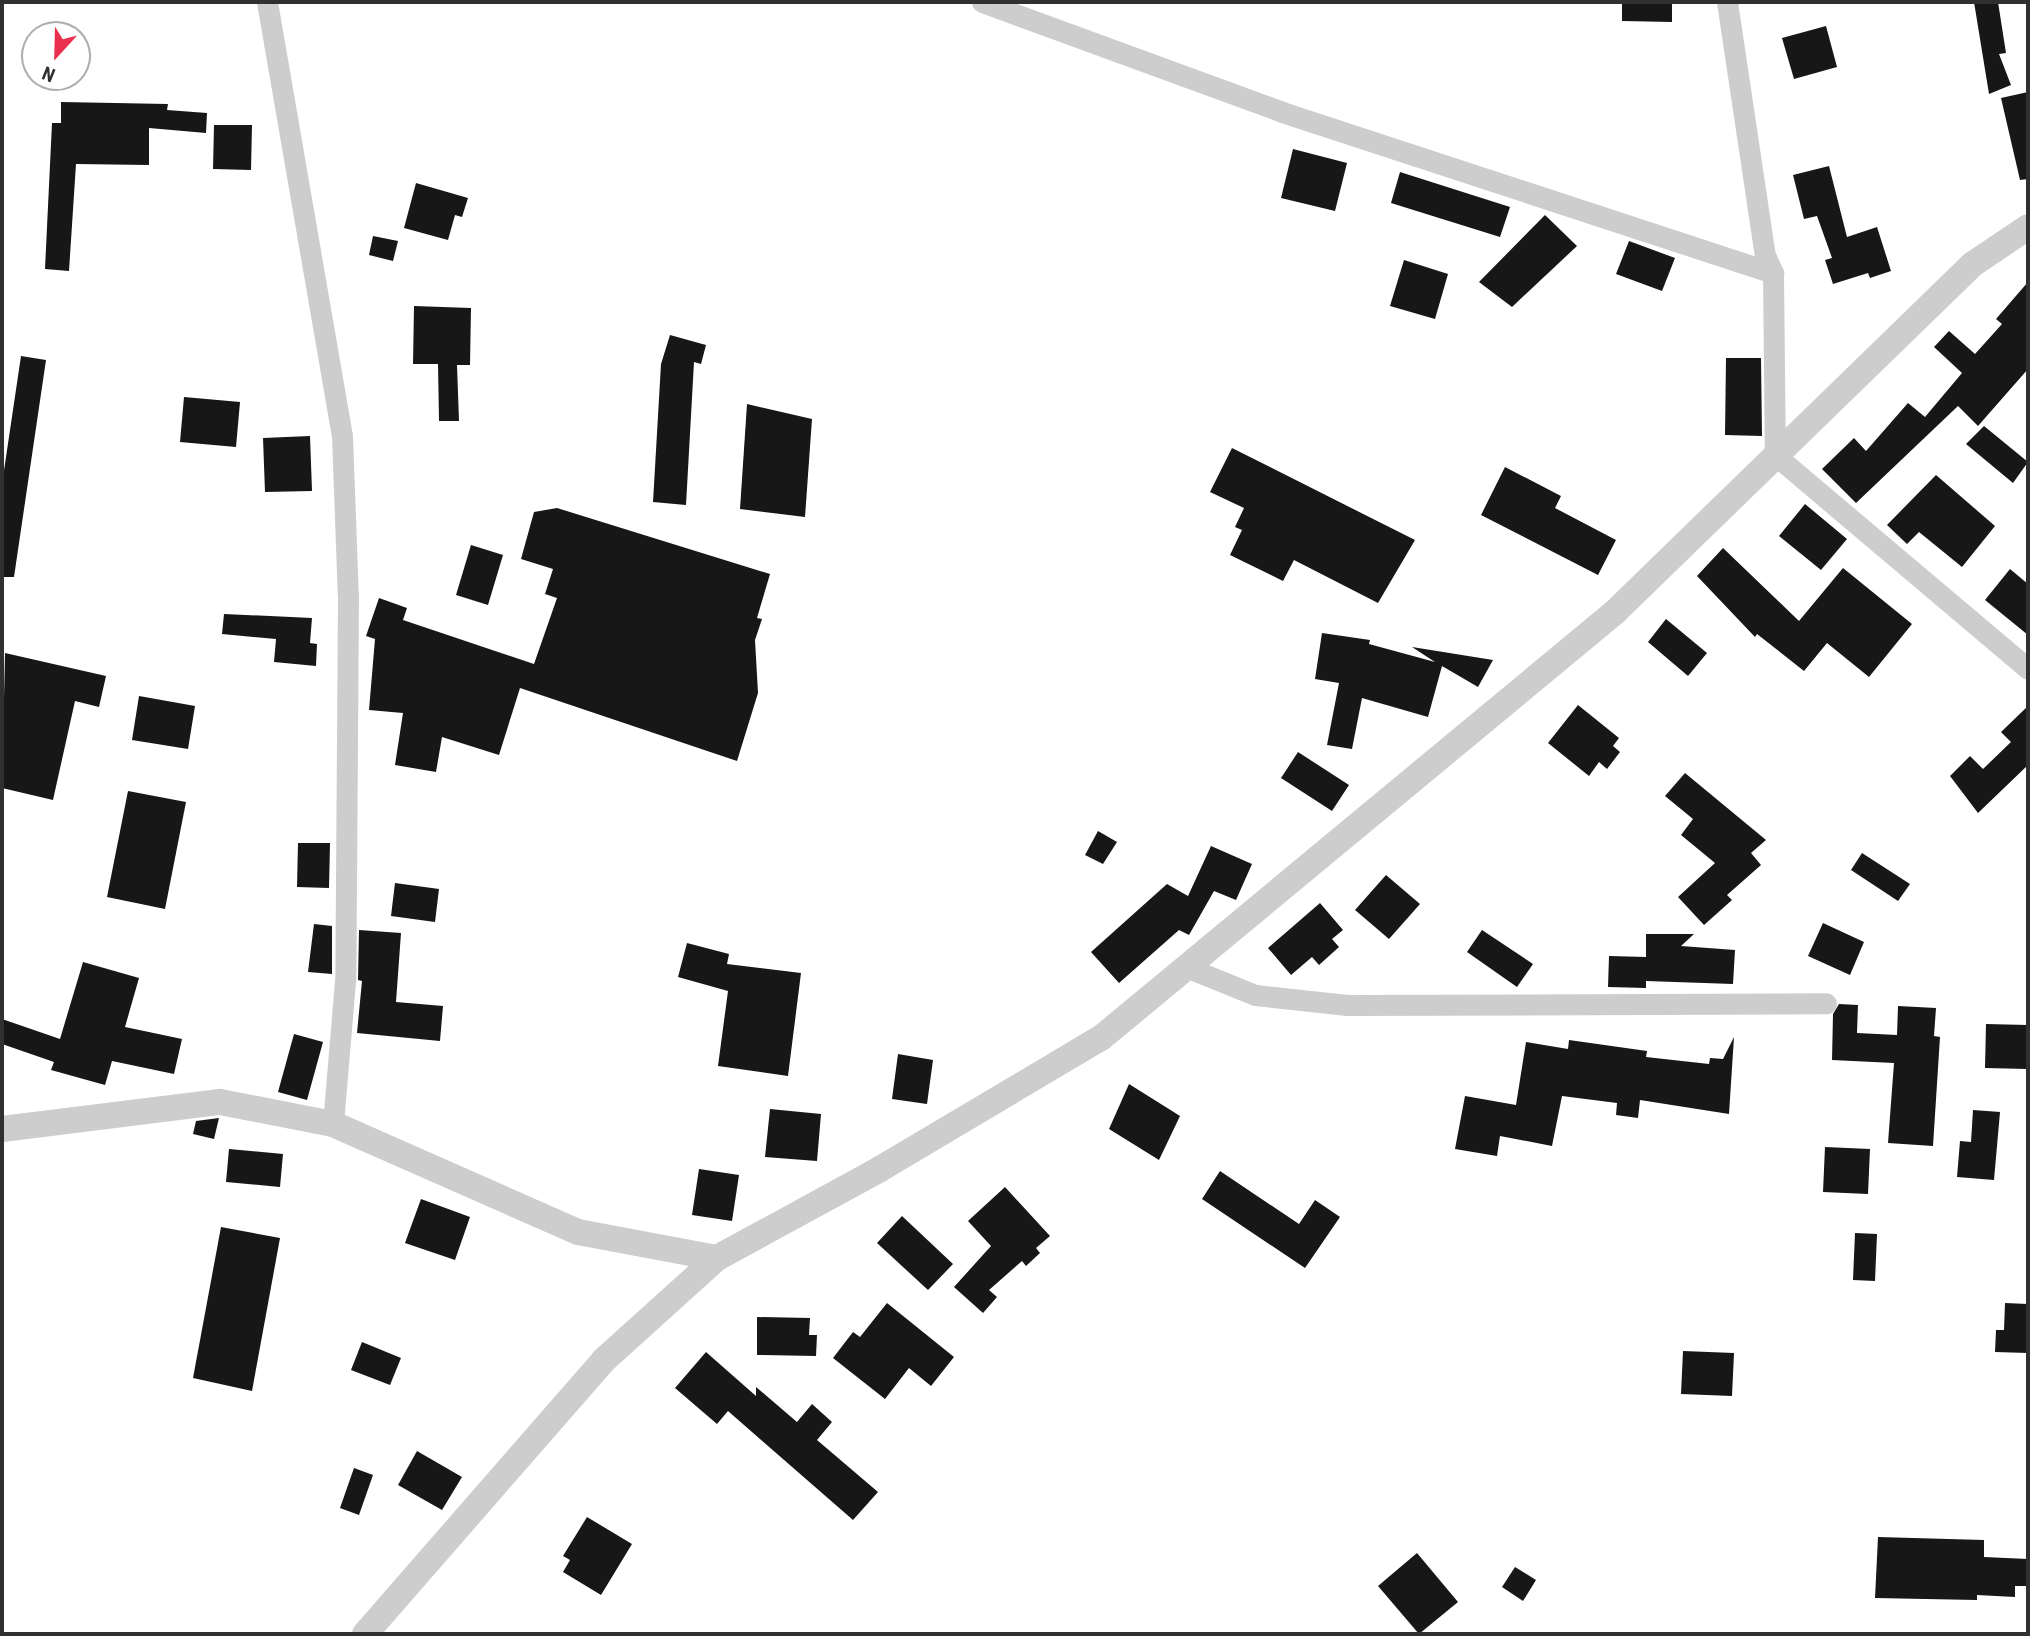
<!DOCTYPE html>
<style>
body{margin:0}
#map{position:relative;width:2030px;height:1636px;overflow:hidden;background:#fff;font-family:"Roboto Condensed",sans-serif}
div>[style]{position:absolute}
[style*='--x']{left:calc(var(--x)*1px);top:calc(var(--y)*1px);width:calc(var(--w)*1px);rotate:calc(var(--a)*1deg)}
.building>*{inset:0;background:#171717}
.minor>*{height:21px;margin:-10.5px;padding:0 10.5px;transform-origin:10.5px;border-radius:10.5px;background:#cdcdcd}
.tertiary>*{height:26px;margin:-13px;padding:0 13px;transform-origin:13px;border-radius:13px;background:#cdcdcd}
span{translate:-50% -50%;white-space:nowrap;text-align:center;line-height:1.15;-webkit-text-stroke:7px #fff;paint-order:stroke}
.frame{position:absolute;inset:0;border:4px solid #303030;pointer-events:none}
.north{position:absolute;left:21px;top:21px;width:70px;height:70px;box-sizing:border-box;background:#fff;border:2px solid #acacac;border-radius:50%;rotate:202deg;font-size:19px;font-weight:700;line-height:28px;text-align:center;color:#303030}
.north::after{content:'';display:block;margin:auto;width:24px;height:32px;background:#e9304e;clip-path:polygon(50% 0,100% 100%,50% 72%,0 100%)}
</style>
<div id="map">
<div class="building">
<div style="clip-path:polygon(1622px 2px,1672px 2px,1672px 22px,1622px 21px)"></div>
<div style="clip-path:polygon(1974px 2px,1998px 2px,2006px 53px,1999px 54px,2011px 85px,1989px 94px)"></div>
<div style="clip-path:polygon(1826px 26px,1837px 67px,1794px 79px,1782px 38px)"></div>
<div style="clip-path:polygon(2028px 92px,2028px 179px,2020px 180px,2001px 98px)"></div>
<div style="clip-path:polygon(61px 102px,168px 104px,167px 110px,207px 113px,206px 133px,149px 128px,149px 165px,76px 164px,69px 271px,45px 269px,52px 123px,61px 123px)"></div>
<div style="clip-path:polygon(214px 125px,252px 125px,251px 170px,213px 169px)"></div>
<div style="clip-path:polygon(1293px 149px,1347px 163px,1335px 211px,1281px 198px)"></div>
<div style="clip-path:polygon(1829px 166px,1847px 237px,1877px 227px,1891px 271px,1870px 278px,1868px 273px,1833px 284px,1825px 260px,1832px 258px,1817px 216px,1804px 219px,1793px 175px)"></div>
<div style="clip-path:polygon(1400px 172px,1510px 207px,1500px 237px,1391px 203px)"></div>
<div style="clip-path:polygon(416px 183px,468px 198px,462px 217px,455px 215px,448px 240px,404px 228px)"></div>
<div style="clip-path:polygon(1545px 215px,1577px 246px,1512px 307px,1479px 282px)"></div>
<div style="clip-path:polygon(373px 236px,398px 241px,393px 261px,369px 255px)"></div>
<div style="clip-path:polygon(1629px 241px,1675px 258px,1662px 291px,1616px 274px)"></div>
<div style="clip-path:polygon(1404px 260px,1448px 274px,1435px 319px,1390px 306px)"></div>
<div style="clip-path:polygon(2028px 282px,2028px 369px,1978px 426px,1958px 406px,1856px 503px,1822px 469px,1854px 438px,1866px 451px,1908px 403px,1925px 417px,1962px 373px,1934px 347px,1949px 331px,1975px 354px,2002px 324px,1996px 319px)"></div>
<div style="clip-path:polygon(414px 306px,471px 308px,470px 365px,457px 365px,459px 421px,439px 421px,438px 364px,413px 364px)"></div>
<div style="clip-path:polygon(670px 335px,706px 345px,701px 364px,694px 362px,686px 505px,653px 502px,661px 364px)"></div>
<div style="clip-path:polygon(21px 356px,46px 360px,14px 577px,2px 577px,2px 484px)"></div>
<div style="clip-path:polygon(1726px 358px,1761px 358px,1762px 436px,1725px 435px)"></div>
<div style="clip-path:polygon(184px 397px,240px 402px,236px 447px,180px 442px)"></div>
<div style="clip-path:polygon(747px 404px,812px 419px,805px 517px,740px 509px)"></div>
<div style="clip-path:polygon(1984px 426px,2028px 462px,2013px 483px,1966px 444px)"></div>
<div style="clip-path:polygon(310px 436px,312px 491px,265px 492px,263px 438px)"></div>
<div style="clip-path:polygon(1232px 448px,1415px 540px,1378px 603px,1294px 560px,1283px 581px,1230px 555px,1242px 530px,1235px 527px,1244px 508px,1210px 492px)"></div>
<div style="clip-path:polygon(1505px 467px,1561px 496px,1555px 508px,1616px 540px,1598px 575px,1481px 515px)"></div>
<div style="clip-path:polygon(1936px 475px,1995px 526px,1962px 567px,1919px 532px,1907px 544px,1887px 525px)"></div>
<div style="clip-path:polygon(1805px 504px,1847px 539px,1821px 570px,1779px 536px)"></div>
<div style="clip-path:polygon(557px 508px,770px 574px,757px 618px,762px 619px,755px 640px,758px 693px,737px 761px,520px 688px,499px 755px,442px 737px,436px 772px,395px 765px,403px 713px,369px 710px,375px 639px,366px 636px,379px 598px,407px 608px,403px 620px,534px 664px,557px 598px,545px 594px,553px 569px,521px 559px,534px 512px)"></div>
<div style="clip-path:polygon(471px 545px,503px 555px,488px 605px,456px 595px)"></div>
<div style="clip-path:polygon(1723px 548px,1799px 621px,1843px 568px,1912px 624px,1869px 677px,1827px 643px,1804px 671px,1757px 634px,1755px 637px,1697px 576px)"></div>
<div style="clip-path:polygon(2010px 569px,2028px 584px,2028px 635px,1985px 600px)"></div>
<div style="clip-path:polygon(224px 614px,312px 618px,310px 643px,317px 644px,316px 666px,274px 662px,276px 639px,222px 634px)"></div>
<div style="clip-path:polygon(1666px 619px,1707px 653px,1688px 676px,1648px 642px)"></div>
<div style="clip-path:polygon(1322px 633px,1370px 640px,1369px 644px,1435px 662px,1412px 647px,1493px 660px,1478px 687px,1442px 666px,1428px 717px,1362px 698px,1352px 749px,1327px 745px,1339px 683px,1315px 679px)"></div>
<div style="clip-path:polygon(5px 653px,106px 676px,99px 707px,75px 701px,53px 800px,2px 788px)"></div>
<div style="clip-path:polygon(139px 696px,195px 706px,188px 749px,132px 740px)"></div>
<div style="clip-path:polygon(1578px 705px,1619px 738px,1613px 746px,1620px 752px,1607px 769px,1599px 762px,1589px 776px,1548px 743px)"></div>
<div style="clip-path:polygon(2028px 706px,2028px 765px,1978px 813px,1950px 776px,1970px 756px,1983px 769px,2011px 742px,2001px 732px)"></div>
<div style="clip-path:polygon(1298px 752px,1349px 785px,1332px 811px,1281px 778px)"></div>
<div style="clip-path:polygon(1685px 773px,1766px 840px,1751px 853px,1761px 865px,1727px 895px,1732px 900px,1704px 925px,1678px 897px,1715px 863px,1681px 835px,1693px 819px,1665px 796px)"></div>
<div style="clip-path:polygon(128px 791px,186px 802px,165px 909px,107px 897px)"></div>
<div style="clip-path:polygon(1098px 831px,1117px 842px,1103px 864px,1085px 855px)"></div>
<div style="clip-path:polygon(298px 843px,330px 843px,329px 888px,297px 887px)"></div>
<div style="clip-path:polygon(1211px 846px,1252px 864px,1236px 900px,1214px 891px,1189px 935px,1179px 930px,1119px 983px,1091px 952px,1167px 884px,1188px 896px)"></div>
<div style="clip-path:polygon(1862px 853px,1910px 884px,1898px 901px,1851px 870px)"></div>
<div style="clip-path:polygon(1386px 875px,1420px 904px,1389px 939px,1355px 910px)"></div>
<div style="clip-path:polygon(395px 883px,439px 889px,435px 922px,391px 916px)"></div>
<div style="clip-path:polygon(1320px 903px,1343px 930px,1332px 939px,1339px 947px,1319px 965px,1312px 957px,1291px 975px,1268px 948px)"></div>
<div style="clip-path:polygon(1823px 923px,1864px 942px,1850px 975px,1808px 956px)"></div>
<div style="clip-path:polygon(314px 924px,332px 926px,332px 974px,308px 972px)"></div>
<div style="clip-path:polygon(359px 930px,401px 933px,396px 1002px,443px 1006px,440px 1041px,357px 1033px,362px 981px,358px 980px)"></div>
<div style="clip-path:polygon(1482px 930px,1533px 964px,1517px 987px,1467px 952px)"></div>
<div style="clip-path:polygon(1646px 934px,1694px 934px,1681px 946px,1735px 950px,1733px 984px,1646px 981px,1646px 988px,1608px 987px,1609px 956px,1646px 957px)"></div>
<div style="clip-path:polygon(687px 943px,729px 954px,727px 964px,801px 973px,788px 1076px,718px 1066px,728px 991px,678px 977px)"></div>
<div style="clip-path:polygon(83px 962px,139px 978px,125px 1027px,182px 1039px,174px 1074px,112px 1061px,105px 1085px,51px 1070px,54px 1062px,2px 1044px,2px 1019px,60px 1039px)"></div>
<div style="clip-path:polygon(1839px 1004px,1858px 1005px,1857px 1033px,1897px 1035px,1898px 1006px,1936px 1008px,1934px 1036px,1940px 1037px,1933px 1146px,1888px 1143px,1894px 1063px,1832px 1060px,1833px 1014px)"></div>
<div style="clip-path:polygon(1986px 1024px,2028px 1025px,2028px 1069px,1985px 1068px)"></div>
<div style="clip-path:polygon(294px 1034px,323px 1042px,307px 1100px,278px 1092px)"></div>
<div style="clip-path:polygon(1734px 1037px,1729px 1114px,1640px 1100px,1638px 1118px,1616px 1115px,1617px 1103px,1562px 1096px,1552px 1146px,1500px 1136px,1497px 1156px,1455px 1149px,1465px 1096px,1516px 1105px,1526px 1042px,1568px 1049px,1569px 1040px,1647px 1051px,1646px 1057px,1709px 1064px,1710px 1058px,1723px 1059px)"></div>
<div style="clip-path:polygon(898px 1054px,933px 1060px,927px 1104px,892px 1099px)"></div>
<div style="clip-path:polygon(1129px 1084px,1180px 1116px,1159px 1160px,1109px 1129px)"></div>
<div style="clip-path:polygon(770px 1109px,821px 1114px,817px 1161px,765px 1157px)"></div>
<div style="clip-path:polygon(1973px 1110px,2000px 1112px,1994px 1180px,1957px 1177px,1960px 1141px,1971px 1142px)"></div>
<div style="clip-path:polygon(219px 1118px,214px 1139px,193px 1134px,196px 1121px)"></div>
<div style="clip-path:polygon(1825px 1147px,1870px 1149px,1868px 1194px,1823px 1192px)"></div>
<div style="clip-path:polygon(229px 1149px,283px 1154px,280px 1187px,226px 1182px)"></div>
<div style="clip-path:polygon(699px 1169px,739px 1175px,732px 1221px,692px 1215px)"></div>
<div style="clip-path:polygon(1220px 1171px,1299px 1224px,1315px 1200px,1340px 1217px,1305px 1268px,1202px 1199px)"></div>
<div style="clip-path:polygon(1005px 1187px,1050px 1236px,1036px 1248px,1040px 1253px,1026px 1266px,1022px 1261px,989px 1290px,997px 1297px,983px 1313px,954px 1287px,991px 1246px,968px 1221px)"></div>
<div style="clip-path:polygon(421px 1199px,470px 1217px,455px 1260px,405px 1243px)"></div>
<div style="clip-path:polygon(902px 1216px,953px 1264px,928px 1290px,877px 1243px)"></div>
<div style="clip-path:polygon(221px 1227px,280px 1238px,252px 1391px,193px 1378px)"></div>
<div style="clip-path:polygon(1855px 1233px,1877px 1234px,1875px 1281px,1853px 1280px)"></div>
<div style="clip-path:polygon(887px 1303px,954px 1357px,931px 1386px,909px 1368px,885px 1399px,833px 1358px,853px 1332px,860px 1337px)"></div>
<div style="clip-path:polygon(2005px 1303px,2028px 1304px,2028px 1353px,1995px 1352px,1996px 1330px,2004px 1330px)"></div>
<div style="clip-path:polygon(757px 1317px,810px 1318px,809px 1335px,817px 1335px,816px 1356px,757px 1355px)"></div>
<div style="clip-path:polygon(362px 1342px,401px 1358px,390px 1385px,351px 1370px)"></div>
<div style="clip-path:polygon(1683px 1351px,1734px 1353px,1732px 1396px,1681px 1394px)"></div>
<div style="clip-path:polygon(706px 1352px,756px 1396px,756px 1387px,797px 1422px,812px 1404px,832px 1422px,817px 1440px,878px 1492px,853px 1520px,728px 1411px,717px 1424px,675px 1388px)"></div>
<div style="clip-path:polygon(417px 1451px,462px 1477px,442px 1510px,398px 1485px)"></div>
<div style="clip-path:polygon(354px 1468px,373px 1475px,359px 1515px,340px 1508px)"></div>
<div style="clip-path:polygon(587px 1517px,632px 1544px,601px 1595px,563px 1572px,570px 1560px,563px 1556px)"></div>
<div style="clip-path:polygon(1878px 1537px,1984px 1540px,1984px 1557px,2028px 1559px,2028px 1586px,2015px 1586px,2015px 1597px,1977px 1595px,1977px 1600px,1875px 1598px)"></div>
<div style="clip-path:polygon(1417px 1553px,1458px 1602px,1419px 1634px,1378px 1586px)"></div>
<div style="clip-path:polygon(1515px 1567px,1536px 1580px,1523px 1601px,1502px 1587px)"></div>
</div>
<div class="minor">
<div style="--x:267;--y:2;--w:440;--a:80.2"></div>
<div style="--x:342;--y:436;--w:160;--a:87.9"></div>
<div style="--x:348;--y:596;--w:385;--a:90.4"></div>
<div style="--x:345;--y:981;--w:144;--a:94.8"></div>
<div style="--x:982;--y:2;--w:320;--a:20.1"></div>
<div style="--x:1282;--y:112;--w:517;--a:18.15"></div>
<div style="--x:1727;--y:2;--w:256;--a:81.5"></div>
<div style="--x:1765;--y:255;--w:20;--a:66"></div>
<div style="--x:1773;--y:273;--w:182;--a:89.4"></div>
<div style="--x:1775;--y:455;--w:331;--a:40.2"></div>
<div style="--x:1186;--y:967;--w:74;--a:22.1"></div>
<div style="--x:1255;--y:995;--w:93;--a:6.2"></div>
<div style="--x:1347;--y:1005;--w:479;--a:-0.2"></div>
</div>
<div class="tertiary">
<div style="--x:2;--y:1129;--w:220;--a:-7.1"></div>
<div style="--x:220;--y:1102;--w:115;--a:11"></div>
<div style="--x:333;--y:1124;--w:268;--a:23.8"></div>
<div style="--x:578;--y:1232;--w:141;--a:10.6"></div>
<div style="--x:365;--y:1634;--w:364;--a:-48.9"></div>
<div style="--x:604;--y:1360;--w:152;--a:-42.1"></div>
<div style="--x:717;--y:1258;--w:186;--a:-28.6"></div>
<div style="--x:880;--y:1169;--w:257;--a:-30.7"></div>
<div style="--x:1101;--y:1038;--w:668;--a:-39.65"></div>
<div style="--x:1615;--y:612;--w:499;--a:-44.2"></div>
<div style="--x:1973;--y:264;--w:66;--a:-33.9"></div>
</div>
<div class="frame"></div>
<div class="north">N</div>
</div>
